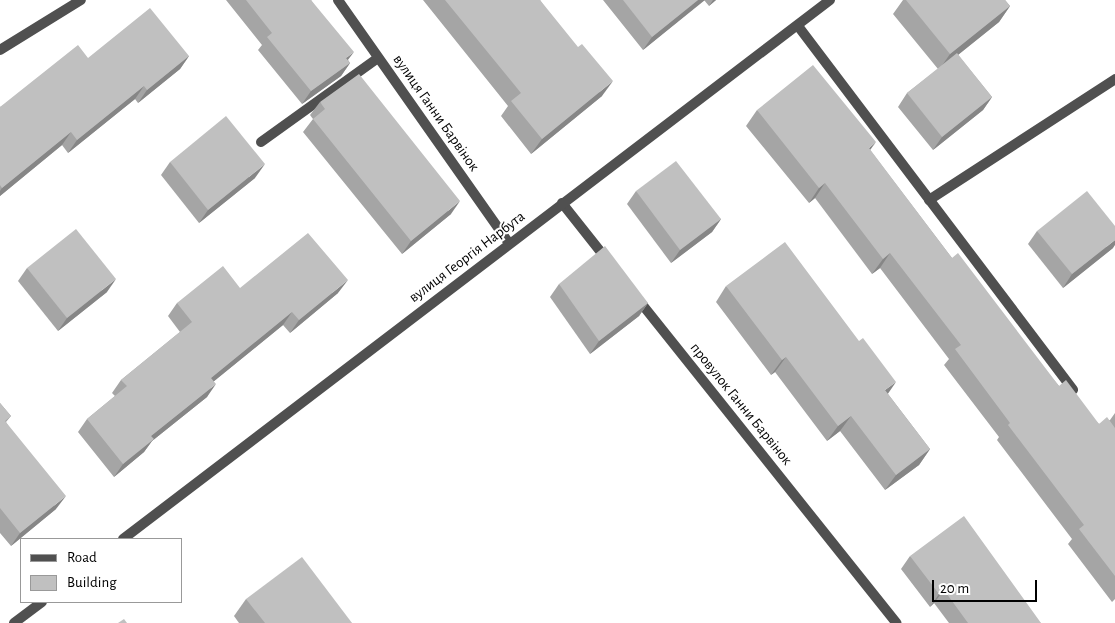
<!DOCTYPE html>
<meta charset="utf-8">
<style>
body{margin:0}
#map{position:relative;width:1115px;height:623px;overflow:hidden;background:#fff;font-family:"Alegreya Sans",sans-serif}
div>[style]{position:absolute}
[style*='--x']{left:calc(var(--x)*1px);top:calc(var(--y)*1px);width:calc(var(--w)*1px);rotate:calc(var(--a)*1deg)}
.lane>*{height:10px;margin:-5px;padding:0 5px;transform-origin:5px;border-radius:5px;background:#505050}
.street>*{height:10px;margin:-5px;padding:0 5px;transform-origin:5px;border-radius:5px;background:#505050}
.wall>*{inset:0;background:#a5a5a5}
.shaded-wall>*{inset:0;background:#868686}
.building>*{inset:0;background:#c0c0c0}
span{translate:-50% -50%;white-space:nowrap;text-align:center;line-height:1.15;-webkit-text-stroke:4px #fff;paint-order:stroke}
.street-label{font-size:15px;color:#000}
.legend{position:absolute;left:20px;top:538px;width:162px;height:65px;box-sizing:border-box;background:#fff;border:1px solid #999;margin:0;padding:6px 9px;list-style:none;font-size:15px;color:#000}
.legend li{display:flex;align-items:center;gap:10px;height:25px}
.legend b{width:25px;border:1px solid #999}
.scale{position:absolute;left:932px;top:580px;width:105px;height:22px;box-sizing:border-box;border:2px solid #000;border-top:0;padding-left:6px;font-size:15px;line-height:18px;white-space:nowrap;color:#000;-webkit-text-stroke:4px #fff;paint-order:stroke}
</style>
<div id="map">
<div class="lane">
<div style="--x:261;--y:142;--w:144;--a:-35.7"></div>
</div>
<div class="street">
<div style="--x:338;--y:0;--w:297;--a:54.9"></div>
<div style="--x:798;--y:26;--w:456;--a:52.9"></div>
<div style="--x:0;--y:50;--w:95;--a:-31.7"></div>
<div style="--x:929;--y:200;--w:222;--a:-33"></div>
<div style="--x:562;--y:203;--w:74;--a:51.6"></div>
<div style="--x:637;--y:298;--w:416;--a:51.4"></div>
<div style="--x:123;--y:539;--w:889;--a:-37.32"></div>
<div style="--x:14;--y:623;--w:35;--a:-37"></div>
</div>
<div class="wall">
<div style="clip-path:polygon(226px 0,311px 0,350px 63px,341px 76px,302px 104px,258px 50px,262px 45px)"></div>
<div style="clip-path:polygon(423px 0,540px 0,602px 96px,531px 154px,501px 116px,508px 106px)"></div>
<div style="clip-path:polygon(603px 0,716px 0,709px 6px,704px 0,643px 50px)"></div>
<div style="clip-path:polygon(903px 0,1005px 0,1010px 6px,999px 22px,958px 55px,992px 97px,983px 110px,933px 150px,898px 107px,907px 93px,938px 69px,893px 14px)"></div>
<div style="clip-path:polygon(189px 56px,180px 69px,138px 103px,135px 99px,68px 153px,62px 145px,0 196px,0 107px,88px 58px)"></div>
<div style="clip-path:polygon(320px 102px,451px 214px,402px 254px,303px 132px,313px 119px,310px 115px)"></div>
<div style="clip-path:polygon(757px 110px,870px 150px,952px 258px,1059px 386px,1099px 424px,1110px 420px,1115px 413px,1115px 599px,1112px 602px,1068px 544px,1072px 539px,997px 440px,999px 437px,944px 365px,949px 359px,880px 268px,872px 274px,815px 198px,809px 203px,746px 126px)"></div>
<div style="clip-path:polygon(170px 162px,255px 178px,199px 223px,161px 175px)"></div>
<div style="clip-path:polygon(636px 191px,721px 219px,712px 232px,671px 263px,627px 204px)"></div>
<div style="clip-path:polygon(1037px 231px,1113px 248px,1063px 288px,1028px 244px)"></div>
<div style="clip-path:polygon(27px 268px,107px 292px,58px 331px,18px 281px)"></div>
<div style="clip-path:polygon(559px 284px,648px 303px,639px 316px,590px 354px,550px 297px)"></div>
<div style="clip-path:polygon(726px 286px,888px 394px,930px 449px,919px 465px,885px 490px,840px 431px,827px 441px,775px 372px,771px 375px,716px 302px)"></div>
<div style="clip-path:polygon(240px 288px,338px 293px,290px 333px,283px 325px,214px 381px,207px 397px,152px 441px,144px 452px,114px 477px,78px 432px,87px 419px,115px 396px,112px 393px,121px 380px,180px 332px,168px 316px,177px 303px)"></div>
<div style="clip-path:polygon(0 403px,11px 416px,6px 422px,56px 509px,11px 546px,0 533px)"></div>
<div style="clip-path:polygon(910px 556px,1041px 623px,949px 623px,934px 603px,930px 607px,901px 569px)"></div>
<div style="clip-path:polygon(246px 599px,352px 623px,239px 623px,234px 616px)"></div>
</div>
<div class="shaded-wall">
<div style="clip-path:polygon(698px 0,705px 0,643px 50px,652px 37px)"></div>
<div style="clip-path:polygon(713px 0,716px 0,709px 6px)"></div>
<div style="clip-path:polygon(1010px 6px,999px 22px,939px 70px,950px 54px)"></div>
<div style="clip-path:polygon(354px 52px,344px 65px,346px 58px)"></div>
<div style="clip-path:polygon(189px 56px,180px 69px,138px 103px,147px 90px)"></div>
<div style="clip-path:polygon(350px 63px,341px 76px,302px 104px,311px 91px)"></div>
<div style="clip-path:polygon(613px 81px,602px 96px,531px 154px,542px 139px)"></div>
<div style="clip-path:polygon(144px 86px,135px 99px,68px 153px,77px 140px)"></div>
<div style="clip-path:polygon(992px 97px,983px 110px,933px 150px,942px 137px)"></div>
<div style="clip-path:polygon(71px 132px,62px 145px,0 196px,0 191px,2px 188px)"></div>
<div style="clip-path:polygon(876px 142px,865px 157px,869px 148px)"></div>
<div style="clip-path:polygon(265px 164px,255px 178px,199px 223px,208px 210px)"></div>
<div style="clip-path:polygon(825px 183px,815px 198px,809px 203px,819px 188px)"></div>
<div style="clip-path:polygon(460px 201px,451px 214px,402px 254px,411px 241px)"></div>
<div style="clip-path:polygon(721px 219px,712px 232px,671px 263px,680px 250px)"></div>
<div style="clip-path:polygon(1115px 240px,1115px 245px,1113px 248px,1063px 288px,1072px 274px)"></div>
<div style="clip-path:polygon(890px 253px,880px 268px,872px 274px,883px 259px)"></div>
<div style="clip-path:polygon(116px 279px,107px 292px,58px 331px,67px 318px)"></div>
<div style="clip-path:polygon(348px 280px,338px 293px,290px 333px,299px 320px)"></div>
<div style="clip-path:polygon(648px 303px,639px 316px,590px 354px,599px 341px)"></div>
<div style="clip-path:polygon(292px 312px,283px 325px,202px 391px,211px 378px)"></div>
<div style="clip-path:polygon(786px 357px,775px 372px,771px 375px,782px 360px)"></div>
<div style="clip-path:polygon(896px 382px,885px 398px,885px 390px)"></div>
<div style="clip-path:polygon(216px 384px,207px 397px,152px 441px,144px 452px,114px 477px,123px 464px,151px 436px)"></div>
<div style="clip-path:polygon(851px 416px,840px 431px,827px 441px,838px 426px)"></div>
<div style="clip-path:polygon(930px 449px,919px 465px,885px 490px,896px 475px)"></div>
<div style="clip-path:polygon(66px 496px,56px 509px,11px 546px,20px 533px)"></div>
<div style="clip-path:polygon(944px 590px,934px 603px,930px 607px,939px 594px)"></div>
</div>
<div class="building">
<div style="clip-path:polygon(246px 0,311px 0,354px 52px,346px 58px,350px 63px,311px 91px,267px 37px,272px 33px)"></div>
<div style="clip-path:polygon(445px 0,540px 0,578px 47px,582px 44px,613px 81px,542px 139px,511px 101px,521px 93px)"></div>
<div style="clip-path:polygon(623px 0,698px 0,652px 37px)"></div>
<div style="clip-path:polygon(906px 0,1005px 0,1010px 6px,950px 54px)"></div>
<div style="clip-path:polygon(150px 8px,189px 56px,147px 90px,144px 86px,77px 140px,71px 132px,2px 188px,0 185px,0 107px,78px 45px,88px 58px)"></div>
<div style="clip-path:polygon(957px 53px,992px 97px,942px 137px,907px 93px)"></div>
<div style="clip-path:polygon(813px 65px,876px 142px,869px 148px,952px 258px,958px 253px,1059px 386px,1066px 380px,1099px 424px,1107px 417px,1115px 428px,1115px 576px,1079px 529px,1084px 525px,1008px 425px,1010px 423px,955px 349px,961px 345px,890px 253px,883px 259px,825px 183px,819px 188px,757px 110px)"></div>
<div style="clip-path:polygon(359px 74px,460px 201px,411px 241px,313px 119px,325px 109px,320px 102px)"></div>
<div style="clip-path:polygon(226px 116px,265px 164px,208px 210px,170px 162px)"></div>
<div style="clip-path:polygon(676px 161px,721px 219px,680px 250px,636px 191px)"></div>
<div style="clip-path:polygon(1087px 191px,1115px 226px,1115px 240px,1072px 274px,1037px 231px)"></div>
<div style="clip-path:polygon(76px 229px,116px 279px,67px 318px,27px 268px)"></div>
<div style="clip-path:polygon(308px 233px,348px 280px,299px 320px,292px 312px,211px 378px,216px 384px,151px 436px,154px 439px,123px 464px,87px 419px,127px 386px,121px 380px,192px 322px,177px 303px,223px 266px,240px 288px)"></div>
<div style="clip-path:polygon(785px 242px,859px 341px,863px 338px,896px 382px,885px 390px,930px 449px,896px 475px,851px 416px,838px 426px,786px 357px,782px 360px,726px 286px)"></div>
<div style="clip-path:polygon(605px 246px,648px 303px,599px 341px,559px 284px)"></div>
<div style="clip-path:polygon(0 403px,11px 416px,5px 421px,66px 496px,20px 533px,0 508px)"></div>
<div style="clip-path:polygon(964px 516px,1041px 623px,968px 623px,944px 590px,939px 594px,910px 556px)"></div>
<div style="clip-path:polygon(302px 557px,352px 623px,265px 623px,246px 599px)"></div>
<div style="clip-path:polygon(124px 619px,127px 623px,118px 623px)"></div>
</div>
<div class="street-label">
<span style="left:436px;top:113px;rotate:55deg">вулиця Ганни Барвінок</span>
<span style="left:467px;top:257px;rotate:-37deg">вулиця Георгія Нарбута</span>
<span style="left:741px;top:404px;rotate:51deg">провулок Ганни Барвінок</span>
</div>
<ul class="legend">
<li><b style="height:6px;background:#505050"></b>Road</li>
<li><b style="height:14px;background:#c0c0c0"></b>Building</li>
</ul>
<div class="scale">20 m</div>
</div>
